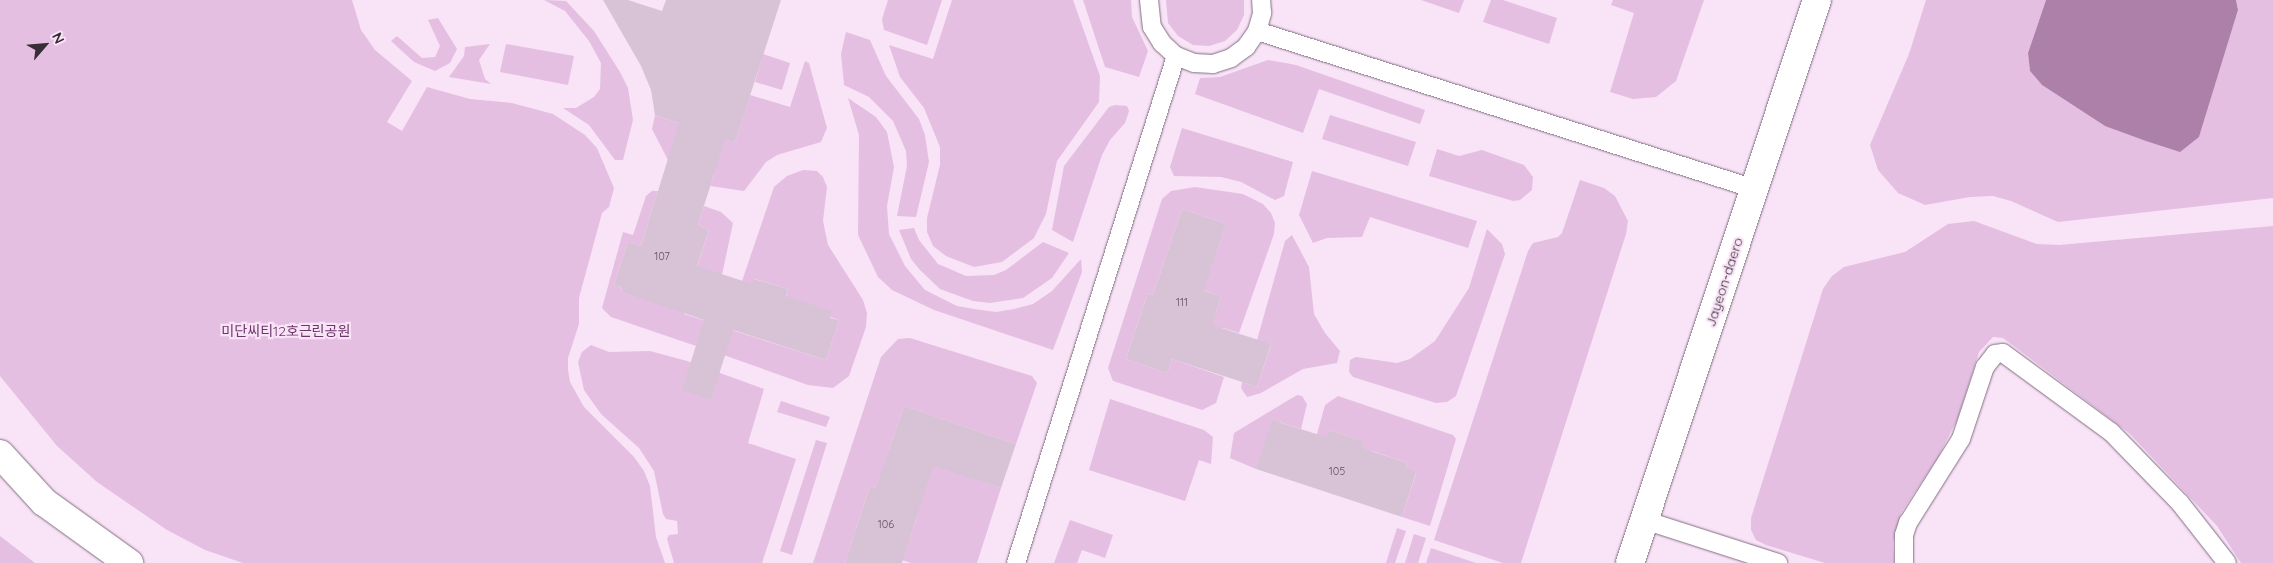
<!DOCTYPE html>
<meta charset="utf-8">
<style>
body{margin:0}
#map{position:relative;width:2273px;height:563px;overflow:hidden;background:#f9e3f7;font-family:Quicksand,"Noto Sans KR",sans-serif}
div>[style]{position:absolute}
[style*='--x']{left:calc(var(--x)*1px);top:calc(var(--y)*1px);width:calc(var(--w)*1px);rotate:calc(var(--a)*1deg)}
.green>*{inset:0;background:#e4bfe2}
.water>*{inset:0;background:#ac80a9}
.building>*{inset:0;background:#d8c3d6}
.roads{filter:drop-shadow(0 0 1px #816e80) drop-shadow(0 0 1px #816e80)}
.service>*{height:18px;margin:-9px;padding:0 9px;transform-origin:9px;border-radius:9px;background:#fff}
.tertiary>*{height:28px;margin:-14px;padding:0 14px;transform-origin:14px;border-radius:14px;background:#fff}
.secondary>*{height:28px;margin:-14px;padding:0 14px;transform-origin:14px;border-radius:14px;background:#fff}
span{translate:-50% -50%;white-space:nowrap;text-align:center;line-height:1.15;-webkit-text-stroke:4.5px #f9e3f7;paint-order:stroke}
.number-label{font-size:11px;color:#5f535e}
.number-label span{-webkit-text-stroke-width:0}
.street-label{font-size:14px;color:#372e36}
.park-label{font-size:14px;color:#6d356c}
.north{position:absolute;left:20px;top:20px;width:50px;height:50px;-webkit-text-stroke:4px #f9e3f7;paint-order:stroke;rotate:63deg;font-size:14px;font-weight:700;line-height:20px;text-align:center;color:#372e36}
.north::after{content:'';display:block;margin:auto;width:18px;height:22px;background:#372e36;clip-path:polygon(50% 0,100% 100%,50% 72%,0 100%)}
</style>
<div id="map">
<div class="green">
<div style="clip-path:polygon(0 0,352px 0,361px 30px,375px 50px,412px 81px,387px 122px,402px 131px,427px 87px,470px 99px,512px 103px,553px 114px,585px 135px,597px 148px,614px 188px,609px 207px,602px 213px,579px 298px,579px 324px,568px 358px,568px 370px,570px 382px,584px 407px,634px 457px,644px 471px,650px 486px,656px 537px,665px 563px,243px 563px,205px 550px,167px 530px,97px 482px,57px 446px,0 376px)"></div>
<div style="clip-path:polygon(544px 0,566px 1px,594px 31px,620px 72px,628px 88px,633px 120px,623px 160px,615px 160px,589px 125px,563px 108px,576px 108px,594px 97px,600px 89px,601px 63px,589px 41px,565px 11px)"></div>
<div style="clip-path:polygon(888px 0,942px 0,927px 45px,884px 30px,882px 19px)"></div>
<div style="clip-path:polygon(952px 0,1073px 0,1100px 76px,1099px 102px,1057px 161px,1046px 214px,1034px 238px,1002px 262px,974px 267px,946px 256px,933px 246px,927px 232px,927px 218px,940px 165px,940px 147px,924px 108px,900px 77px,889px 45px,933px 59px)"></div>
<div style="clip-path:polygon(1083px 0,1131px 0,1132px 17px,1148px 51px,1139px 77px,1105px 67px)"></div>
<div style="clip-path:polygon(1166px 0,1244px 0,1244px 15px,1237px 30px,1225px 41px,1209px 46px,1193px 45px,1178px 36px,1168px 23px)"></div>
<div style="clip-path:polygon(1421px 0,1464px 0,1459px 13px)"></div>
<div style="clip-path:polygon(1491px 0,1503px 0,1557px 18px,1549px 44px,1483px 22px)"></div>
<div style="clip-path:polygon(1613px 0,1704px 0,1676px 81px,1656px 97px,1633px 99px,1610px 92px,1634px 13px,1611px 5px)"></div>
<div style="clip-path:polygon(1926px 0,2046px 0,2028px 53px,2030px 71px,2042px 85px,2105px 126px,2199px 137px,2238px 10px,2236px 0,2273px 0,2273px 198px,2058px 222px,2011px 201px,1993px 196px,1970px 197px,1925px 205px,1898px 193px,1878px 170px,1870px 145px,1909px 54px)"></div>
<div style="clip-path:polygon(438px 18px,457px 49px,450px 63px,435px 71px,414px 62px,391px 41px,397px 36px,422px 58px,435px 57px,440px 46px,428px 20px)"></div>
<div style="clip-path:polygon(846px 32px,870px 40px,886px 76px,919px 119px,925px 135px,929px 162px,916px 217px,897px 216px,907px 166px,906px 151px,893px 121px,869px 97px,844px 85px,841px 54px)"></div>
<div style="clip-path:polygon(490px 44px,479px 60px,485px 79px,491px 84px,449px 77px,464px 56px,465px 47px)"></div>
<div style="clip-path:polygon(506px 44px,574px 56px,568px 85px,500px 72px)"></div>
<div style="clip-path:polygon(763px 54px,790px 63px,782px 90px,755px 82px)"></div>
<div style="clip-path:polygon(1268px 60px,1296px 65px,1425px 110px,1420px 124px,1319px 89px,1303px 133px,1195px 94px,1200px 78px,1220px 77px)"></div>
<div style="clip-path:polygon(805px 61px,809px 63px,827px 128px,821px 142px,777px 155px,766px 162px,744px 191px,710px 186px,714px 175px,668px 160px,652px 129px,655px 115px,735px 142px,750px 95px,790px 107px)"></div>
<div style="clip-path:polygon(848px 98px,876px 117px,887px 132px,894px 167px,887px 206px,889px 234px,905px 266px,925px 290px,957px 306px,974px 309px,996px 312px,1014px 309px,1033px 304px,1052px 291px,1081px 259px,1082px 272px,1053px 350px,934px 310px,892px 290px,878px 277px,858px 235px,859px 135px)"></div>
<div style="clip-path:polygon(1115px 105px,1127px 106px,1129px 111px,1125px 123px,1110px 140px,1102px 155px,1073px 242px,1052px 230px,1064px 166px,1109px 107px)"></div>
<div style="clip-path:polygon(1330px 115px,1416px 142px,1408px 166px,1322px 139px)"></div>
<div style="clip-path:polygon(1182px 128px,1293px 162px,1284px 196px,1275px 200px,1241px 182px,1221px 177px,1174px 176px,1170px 167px)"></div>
<div style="clip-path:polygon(1437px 149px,1459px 156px,1482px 150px,1524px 165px,1533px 177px,1532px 190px,1520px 200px,1513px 201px,1429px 176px)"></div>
<div style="clip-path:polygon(803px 170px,817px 171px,823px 177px,827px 187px,823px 221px,828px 245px,863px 300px,867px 313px,866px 327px,849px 376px,833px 388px,808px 385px,718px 353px,725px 328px,826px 360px,839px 320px,785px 302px,788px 289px,755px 279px,750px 291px,740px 287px,774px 187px,787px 176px)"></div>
<div style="clip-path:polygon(1312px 171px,1477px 221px,1468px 248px,1370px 217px,1362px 237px,1327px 238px,1313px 243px,1299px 215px)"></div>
<div style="clip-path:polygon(1580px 180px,1604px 188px,1615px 196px,1628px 221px,1626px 234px,1521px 563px,1503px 563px,1434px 540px,1528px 251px,1533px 243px,1558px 237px,1562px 233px)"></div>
<div style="clip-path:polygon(1195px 187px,1243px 194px,1263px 204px,1271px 213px,1275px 223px,1274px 234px,1239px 333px,1223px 328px,1220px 335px,1200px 328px,1216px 312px,1221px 296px,1195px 288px,1210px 272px,1226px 224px,1182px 209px,1153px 295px,1148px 293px,1126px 359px,1167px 373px,1172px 359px,1224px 377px,1216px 403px,1202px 410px,1113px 381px,1108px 368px,1162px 199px,1171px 191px)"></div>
<div style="clip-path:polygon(652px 191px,658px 191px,641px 246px,628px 242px,614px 285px,622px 287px,621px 292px,653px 302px,686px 307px,684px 314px,706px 321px,699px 347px,611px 317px,602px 308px,623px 232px,633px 235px,646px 196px)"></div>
<div style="clip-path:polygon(704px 206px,721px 212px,733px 223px,722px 275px,696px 270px,709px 230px,698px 225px)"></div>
<div style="clip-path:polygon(1974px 221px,2037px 244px,2059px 245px,2273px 226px,2273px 563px,2241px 563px,2217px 526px,2129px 433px,2003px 338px,1993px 337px,1979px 352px,1958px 418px,1938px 457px,1901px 513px,1893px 543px,1894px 563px,1825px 563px,1766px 545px,1756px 540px,1751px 530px,1751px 518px,1823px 289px,1832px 276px,1844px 267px,1905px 252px,1948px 224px)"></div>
<div style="clip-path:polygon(914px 228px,919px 240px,938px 264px,966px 276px,994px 275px,1006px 270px,1043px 242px,1069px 253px,1052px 278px,1023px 298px,990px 303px,973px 301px,940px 289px,920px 270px,911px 259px,899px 230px)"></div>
<div style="clip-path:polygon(1487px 229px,1502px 244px,1505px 254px,1456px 396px,1447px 402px,1436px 403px,1353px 377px,1349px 372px,1350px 360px,1356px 357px,1397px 363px,1410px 359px,1435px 341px,1469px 288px)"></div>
<div style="clip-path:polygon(1292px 235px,1309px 267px,1314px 314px,1325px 333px,1340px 351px,1337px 363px,1303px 369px,1261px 393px,1247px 397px,1241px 388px,1242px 382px,1257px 387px,1271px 345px,1257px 340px,1285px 241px)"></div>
<div style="clip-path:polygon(910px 338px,1032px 376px,1037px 383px,1016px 444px,904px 406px,889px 450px,1001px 488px,977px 563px,911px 563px,896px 558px,910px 538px,918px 513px,915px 501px,870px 486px,845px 563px,813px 563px,881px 357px,898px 339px)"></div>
<div style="clip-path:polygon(591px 345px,609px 352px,650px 351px,687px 361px,764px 389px,748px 443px,796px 459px,762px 563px,674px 563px,667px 539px,669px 535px,678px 534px,677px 521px,666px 519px,663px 514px,654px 471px,639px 448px,601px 414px,584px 390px,578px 362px,582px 352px)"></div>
<div style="clip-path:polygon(1297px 395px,1302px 396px,1307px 404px,1301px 429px,1279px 422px,1256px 469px,1230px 458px,1234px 433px)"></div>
<div style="clip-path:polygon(1338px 396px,1453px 435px,1456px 439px,1430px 526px,1402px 517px,1416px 473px,1406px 468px,1407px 463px,1372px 451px,1359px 455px,1363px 442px,1329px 430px,1324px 445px,1315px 441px,1325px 405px)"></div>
<div style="clip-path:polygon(1110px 399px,1204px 430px,1213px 437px,1211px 464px,1199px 460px,1185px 501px,1089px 470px)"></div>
<div style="clip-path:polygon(781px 401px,830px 417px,826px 427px,777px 412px)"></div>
<div style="clip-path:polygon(816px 440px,827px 443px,792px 555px,780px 551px)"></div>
<div style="clip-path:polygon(1070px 520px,1113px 535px,1105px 558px,1082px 550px,1077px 563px,1054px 563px)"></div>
<div style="clip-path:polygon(1397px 528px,1406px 531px,1395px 563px,1386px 563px)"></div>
<div style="clip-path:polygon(1414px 534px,1426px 538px,1418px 563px,1405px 563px)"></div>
<div style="clip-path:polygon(0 536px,26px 556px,35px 563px,0 563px)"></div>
<div style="clip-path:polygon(1431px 548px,1476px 563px,1426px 563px)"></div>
</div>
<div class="water">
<div style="clip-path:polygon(2046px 0,2236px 0,2238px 10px,2199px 137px,2180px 152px,2146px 141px,2105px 126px,2042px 85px,2030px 71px,2028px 53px)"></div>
</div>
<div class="building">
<div style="clip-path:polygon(603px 0,628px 0,662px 11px,666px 0,781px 0,735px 142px,725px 139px,698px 225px,709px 230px,697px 266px,752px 284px,754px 279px,788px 289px,786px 296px,832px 311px,830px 318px,839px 320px,826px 360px,733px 330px,711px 400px,682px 390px,704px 320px,621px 292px,622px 287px,614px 285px,628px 242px,641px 246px,679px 123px,655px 115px,651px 90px,641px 66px)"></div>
<div style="clip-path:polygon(1182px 209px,1226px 224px,1204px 291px,1221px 296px,1212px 325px,1271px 344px,1257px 387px,1172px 359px,1167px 373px,1126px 359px,1148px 293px,1153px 295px)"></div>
<div style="clip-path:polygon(904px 406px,1016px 444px,1001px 488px,933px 466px,902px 563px,845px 563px,870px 486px,876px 488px)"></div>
<div style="clip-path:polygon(1272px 420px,1326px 437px,1329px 430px,1364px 442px,1362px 448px,1407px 463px,1406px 468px,1416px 472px,1402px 517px,1256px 469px)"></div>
</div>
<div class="roads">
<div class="service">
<div style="--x:1149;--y:0;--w:27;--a:84"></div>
<div style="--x:1152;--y:27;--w:19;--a:58"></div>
<div style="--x:1162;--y:43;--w:19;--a:43"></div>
<div style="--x:1176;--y:56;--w:19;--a:21"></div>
<div style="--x:1194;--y:63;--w:19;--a:3"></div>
<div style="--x:1213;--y:64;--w:19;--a:-18"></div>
<div style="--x:1231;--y:58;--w:19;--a:-36"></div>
<div style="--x:1246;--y:47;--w:19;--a:-55"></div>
<div style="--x:1257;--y:31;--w:19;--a:-74"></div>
<div style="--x:1262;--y:13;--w:13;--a:-94"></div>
<div style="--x:1257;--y:31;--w:522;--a:17.6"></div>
<div style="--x:1644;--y:520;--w:141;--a:17.8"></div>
<div style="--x:1016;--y:563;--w:532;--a:-72.49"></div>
<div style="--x:1904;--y:563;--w:28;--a:-90"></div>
<div style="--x:1904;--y:535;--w:13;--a:-72"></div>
<div style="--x:1908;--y:523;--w:99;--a:-57.8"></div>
<div style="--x:1961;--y:439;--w:76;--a:-71.6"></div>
<div style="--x:1985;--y:367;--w:16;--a:-52"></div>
<div style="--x:1995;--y:354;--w:8;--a:-7"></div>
<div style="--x:2003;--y:353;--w:134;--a:36.2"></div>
<div style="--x:2111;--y:432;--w:99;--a:45.8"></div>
<div style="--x:2180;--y:503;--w:76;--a:51.9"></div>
</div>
<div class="tertiary">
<div style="--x:0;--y:454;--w:65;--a:47.5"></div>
<div style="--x:44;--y:502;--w:105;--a:35.7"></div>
</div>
<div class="secondary">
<div style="--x:1630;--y:563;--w:593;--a:-71.63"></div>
</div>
</div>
<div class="number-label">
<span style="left:662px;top:256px">107</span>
<span style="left:1182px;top:302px">111</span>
<span style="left:1337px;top:471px">105</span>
<span style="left:886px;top:524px">106</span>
</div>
<div class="street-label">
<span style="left:1724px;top:282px;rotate:-72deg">Jayeon-daero</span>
</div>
<div class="park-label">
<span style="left:286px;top:331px">미단씨티12호근린공원</span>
</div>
<div class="north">N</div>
</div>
